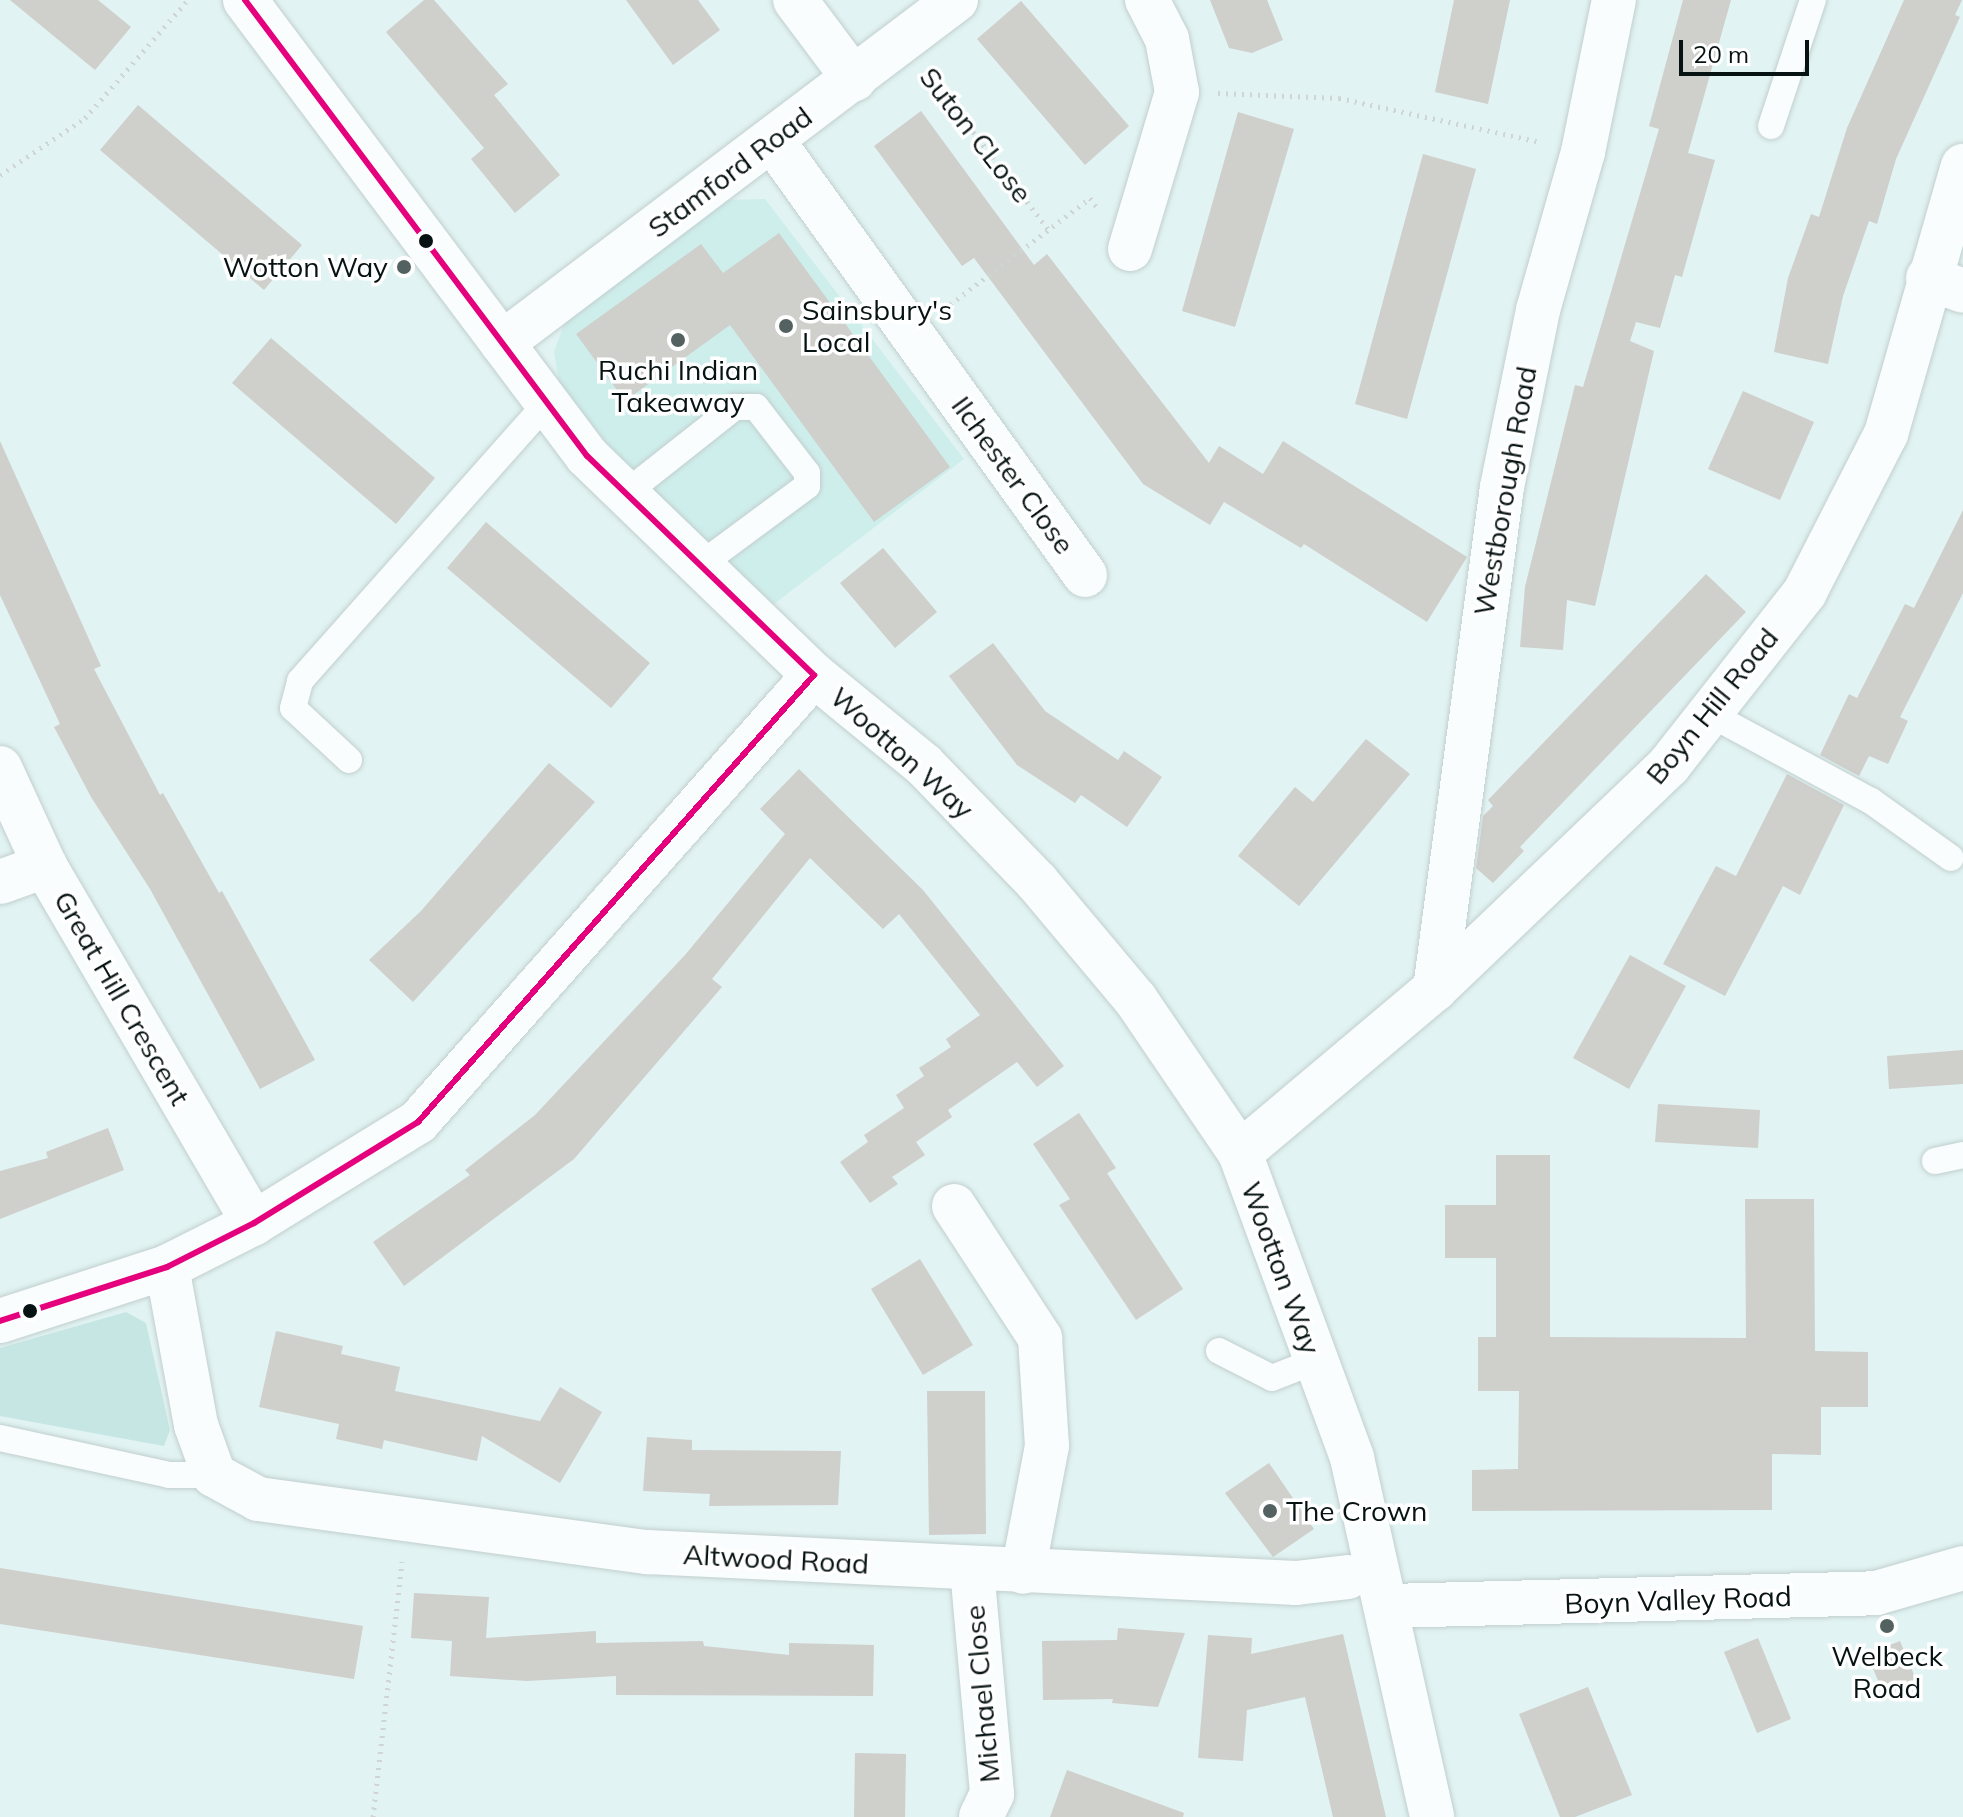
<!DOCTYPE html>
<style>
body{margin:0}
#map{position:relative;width:1963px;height:1817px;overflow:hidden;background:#e1f3f2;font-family:Mulish,sans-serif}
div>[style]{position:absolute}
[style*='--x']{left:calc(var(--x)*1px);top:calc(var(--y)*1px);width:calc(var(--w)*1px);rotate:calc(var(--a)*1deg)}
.built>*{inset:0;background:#ceeeec}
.green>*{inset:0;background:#c6e6e4}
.building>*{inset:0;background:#cfcfcc}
.path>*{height:5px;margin-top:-2.5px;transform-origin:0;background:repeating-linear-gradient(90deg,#cfd5d4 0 2px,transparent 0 8px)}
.roads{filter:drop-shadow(0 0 2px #c1cfce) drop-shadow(0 0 2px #c1cfce)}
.lane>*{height:26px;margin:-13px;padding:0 13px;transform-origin:13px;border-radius:13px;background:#fafdfd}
.street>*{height:44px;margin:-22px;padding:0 22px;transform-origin:22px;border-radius:22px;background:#fafdfd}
.secondary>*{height:44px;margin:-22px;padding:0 22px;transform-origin:22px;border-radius:22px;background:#fafdfd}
.bus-1>*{height:6px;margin:-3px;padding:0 3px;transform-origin:3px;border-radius:3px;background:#e5007d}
.dots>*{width:22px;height:22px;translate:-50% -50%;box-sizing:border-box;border:4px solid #fff;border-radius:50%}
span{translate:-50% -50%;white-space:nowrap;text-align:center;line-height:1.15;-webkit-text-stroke:7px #fff;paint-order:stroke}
.street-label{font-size:28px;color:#071312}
.poi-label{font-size:28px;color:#071312}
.right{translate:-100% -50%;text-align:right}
.left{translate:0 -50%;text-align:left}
.scale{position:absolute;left:1679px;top:40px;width:130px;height:36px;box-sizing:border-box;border:4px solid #071312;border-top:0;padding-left:10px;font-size:24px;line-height:28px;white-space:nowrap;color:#071312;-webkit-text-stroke:6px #fff;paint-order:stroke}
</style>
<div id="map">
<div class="built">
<div style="clip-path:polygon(765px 199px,964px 459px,774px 604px,641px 486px,559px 383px,554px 352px,565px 322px,722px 200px)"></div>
</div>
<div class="green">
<div style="clip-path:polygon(126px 1312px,146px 1323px,170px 1430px,164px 1446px,0 1416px,0 1348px)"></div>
</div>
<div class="building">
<div style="clip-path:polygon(10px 0,98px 0,131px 27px,95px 70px)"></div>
<div style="clip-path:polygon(424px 0,434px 0,508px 84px,494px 95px,560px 175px,515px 213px,471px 159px,484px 148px,386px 32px)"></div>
<div style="clip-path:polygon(626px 0,698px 0,720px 30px,673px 65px)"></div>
<div style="clip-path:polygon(1210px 0,1267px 0,1283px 40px,1252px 53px,1229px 48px)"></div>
<div style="clip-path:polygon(1454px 0,1510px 0,1488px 104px,1435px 92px)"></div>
<div style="clip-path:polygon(1683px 0,1731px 0,1688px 153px,1715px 160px,1682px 277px,1675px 275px,1660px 328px,1636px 322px,1630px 341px,1654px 351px,1595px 606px,1567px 600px,1563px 650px,1520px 647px,1525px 587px,1575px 385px,1583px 387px,1659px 129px,1649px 126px)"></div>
<div style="clip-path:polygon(1904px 0,1962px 0,1955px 15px,1960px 17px,1896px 159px,1877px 224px,1869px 221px,1843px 296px,1828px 364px,1774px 352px,1788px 278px,1811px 214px,1819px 217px,1847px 128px)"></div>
<div style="clip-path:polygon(1021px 1px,1129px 126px,1085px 165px,977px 39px)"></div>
<div style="clip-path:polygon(138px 105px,302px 245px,264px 290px,100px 150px)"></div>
<div style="clip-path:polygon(921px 111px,1034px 265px,1047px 254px,1209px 463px,1219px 446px,1263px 474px,1283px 441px,1467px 557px,1427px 622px,1304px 544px,1301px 548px,1224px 502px,1210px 525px,1143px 484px,974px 258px,962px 266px,874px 146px)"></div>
<div style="clip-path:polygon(1238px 112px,1294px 129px,1235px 327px,1182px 311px)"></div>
<div style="clip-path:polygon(1423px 154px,1476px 169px,1407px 419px,1355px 404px)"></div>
<div style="clip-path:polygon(779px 233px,950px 467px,874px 522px,730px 325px,625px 401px,576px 334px,701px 244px,723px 273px)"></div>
<div style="clip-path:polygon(271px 338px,435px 478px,396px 524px,232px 383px)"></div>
<div style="clip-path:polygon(1743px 391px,1814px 422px,1780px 500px,1708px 469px)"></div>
<div style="clip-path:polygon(0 441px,101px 666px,94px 669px,160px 795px,163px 793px,219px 893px,222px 891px,315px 1060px,260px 1089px,150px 889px,91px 797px,54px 727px,60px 724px,0 595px)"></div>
<div style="clip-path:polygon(1963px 510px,1963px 593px,1900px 717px,1908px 721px,1888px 764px,1869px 756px,1859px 776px,1820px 755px,1849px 694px,1857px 698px,1905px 604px,1914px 608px)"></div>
<div style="clip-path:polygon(486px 522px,650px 663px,611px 708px,447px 568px)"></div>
<div style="clip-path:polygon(883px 548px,937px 612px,895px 648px,840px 583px)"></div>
<div style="clip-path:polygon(1706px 574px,1746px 612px,1520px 847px,1524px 851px,1493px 883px,1476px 868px,1483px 816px,1493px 806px,1488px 800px)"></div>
<div style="clip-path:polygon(993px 643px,1045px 711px,1118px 760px,1124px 751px,1162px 777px,1127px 827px,1081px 795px,1075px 803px,1017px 765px,949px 676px)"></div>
<div style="clip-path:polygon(1366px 739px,1410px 774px,1299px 906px,1238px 856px,1295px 787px,1313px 802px)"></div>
<div style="clip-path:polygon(549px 763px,595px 802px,413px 1002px,369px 960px,421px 911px)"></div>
<div style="clip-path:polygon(799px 769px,923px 890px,1064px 1066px,1037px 1087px,1017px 1062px,948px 1110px,952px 1117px,916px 1142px,925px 1155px,892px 1177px,898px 1184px,870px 1203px,840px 1162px,868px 1142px,864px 1135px,904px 1108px,896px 1095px,924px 1076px,919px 1068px,951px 1047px,946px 1039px,980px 1015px,899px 914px,883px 929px,810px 858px,712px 979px,722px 987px,574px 1159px,404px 1286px,373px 1242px,470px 1175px,465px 1170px,535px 1115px,685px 955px,785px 834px,760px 809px)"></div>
<div style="clip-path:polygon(1787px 774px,1844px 805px,1800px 895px,1783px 886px,1725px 996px,1663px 964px,1716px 866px,1736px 876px)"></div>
<div style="clip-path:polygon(1630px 955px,1686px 986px,1629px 1089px,1573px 1058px)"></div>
<div style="clip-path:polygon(1963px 1050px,1963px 1084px,1889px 1089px,1887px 1056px)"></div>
<div style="clip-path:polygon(1658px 1104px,1760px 1110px,1758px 1148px,1655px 1142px)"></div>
<div style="clip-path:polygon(1079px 1113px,1116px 1168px,1107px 1173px,1183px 1289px,1136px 1320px,1059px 1205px,1070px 1199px,1033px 1144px)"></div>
<div style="clip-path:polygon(108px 1128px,124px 1170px,0 1219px,0 1171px,48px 1158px,46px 1152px)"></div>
<div style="clip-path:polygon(1496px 1155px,1550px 1155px,1550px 1337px,1746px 1338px,1745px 1199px,1814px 1199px,1815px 1351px,1868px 1352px,1868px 1407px,1821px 1407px,1821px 1455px,1772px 1454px,1772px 1510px,1472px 1511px,1472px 1470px,1518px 1469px,1519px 1391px,1478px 1391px,1478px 1337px,1496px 1337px,1496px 1258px,1445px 1258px,1445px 1205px,1496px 1205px)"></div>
<div style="clip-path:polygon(920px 1259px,973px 1345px,923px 1375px,871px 1289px)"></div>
<div style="clip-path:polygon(276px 1331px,343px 1346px,341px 1354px,400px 1367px,395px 1391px,540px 1421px,560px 1387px,602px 1412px,560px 1483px,482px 1436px,477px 1461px,384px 1440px,382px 1449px,336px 1439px,339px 1424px,259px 1407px)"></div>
<div style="clip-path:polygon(927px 1391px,985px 1391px,986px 1534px,929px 1535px)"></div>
<div style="clip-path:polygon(647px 1437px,692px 1440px,692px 1450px,841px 1451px,838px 1505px,709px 1506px,710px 1494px,643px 1491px)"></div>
<div style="clip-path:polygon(1269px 1463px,1314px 1529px,1273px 1557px,1225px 1493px)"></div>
<div style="clip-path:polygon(0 1568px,363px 1626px,354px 1679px,0 1624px)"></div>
<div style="clip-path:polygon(414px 1593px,489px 1597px,486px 1638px,596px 1631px,596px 1643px,703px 1641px,704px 1646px,789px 1655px,789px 1643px,874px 1645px,873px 1696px,616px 1695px,616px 1676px,527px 1681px,450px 1676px,452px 1641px,411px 1638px)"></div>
<div style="clip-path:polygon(1118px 1628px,1185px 1633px,1158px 1707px,1112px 1703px,1113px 1699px,1043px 1700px,1042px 1641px,1117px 1640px)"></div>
<div style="clip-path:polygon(1343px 1634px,1386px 1817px,1333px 1817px,1305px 1697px,1247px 1710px,1243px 1761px,1198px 1758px,1208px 1635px,1252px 1638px,1251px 1654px)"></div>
<div style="clip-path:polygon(1758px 1638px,1791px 1719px,1757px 1733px,1724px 1652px)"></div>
<div style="clip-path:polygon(1900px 1641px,1917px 1682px,1884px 1695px,1867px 1654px)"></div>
<div style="clip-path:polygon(1588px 1687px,1632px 1795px,1575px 1817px,1560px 1817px,1519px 1714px)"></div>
<div style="clip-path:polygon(855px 1753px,906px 1754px,905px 1817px,854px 1817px)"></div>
<div style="clip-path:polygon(1067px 1770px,1184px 1813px,1183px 1817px,1050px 1817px)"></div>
</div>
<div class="path">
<div style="--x:929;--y:75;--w:195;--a:52.3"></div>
<div style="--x:1218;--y:93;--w:121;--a:2.4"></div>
<div style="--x:1339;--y:98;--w:206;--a:12.3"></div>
<div style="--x:0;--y:175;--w:102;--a:-33.8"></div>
<div style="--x:85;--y:118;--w:157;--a:-48.9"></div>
<div style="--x:944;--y:309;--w:183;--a:-37.2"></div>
<div style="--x:1090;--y:198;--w:11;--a:52"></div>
<div style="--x:373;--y:1817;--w:257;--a:-83.5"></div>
</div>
<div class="roads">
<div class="lane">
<div style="--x:1771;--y:126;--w:133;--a:-71.6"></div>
<div style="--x:626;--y:493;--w:139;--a:-38.3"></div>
<div style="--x:735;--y:407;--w:21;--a:0"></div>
<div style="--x:756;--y:407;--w:83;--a:52.3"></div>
<div style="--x:807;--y:473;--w:13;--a:90"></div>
<div style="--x:807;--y:486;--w:134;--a:143.5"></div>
<div style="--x:1710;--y:714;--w:183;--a:28.4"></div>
<div style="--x:1871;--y:801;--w:98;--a:35.5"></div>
<div style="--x:349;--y:760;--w:76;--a:-137.1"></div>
<div style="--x:293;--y:708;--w:28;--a:-75"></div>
<div style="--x:300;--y:681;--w:370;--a:-48.4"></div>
<div style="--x:1935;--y:1161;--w:29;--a:-12"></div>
<div style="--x:1219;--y:1351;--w:59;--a:27"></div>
<div style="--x:1272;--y:1378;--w:46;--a:-21.6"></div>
<div style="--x:0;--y:1438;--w:173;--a:12.3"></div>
<div style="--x:169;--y:1475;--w:45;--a:0"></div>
</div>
<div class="street">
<div style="--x:795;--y:0;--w:99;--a:53.2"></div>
<div style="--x:772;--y:140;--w:536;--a:54.26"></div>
<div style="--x:1130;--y:249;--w:164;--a:-73.3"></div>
<div style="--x:1177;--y:92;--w:54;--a:-100.7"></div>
<div style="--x:1167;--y:39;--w:44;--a:-117.1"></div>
<div style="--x:1928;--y:278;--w:37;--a:20"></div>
<div style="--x:502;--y:343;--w:569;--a:-37.07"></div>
<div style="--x:0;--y:768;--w:108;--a:65.3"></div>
<div style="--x:45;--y:866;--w:414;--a:59.7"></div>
<div style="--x:0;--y:882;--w:48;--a:-19.6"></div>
<div style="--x:1435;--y:989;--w:506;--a:-82.4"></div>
<div style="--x:1502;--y:487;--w:181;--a:-78.5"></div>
<div style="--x:1538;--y:310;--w:164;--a:-74.1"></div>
<div style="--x:1583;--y:152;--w:155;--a:-78.5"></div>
<div style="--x:954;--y:1206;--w:158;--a:56.9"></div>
<div style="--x:1040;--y:1338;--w:108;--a:86.3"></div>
<div style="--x:1047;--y:1446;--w:128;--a:100.8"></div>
<div style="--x:167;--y:1267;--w:161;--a:79.6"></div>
<div style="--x:196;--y:1425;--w:53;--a:70.2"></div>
<div style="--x:214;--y:1475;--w:50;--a:28.6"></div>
<div style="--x:258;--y:1499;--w:393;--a:7.8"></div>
<div style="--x:647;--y:1552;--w:650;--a:2.73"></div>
<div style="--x:1296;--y:1583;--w:52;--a:-6.6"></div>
<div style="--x:0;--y:1321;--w:176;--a:-17.9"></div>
<div style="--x:167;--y:1267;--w:97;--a:-26.8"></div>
<div style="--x:254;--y:1223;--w:193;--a:-31.6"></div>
<div style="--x:418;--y:1122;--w:597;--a:-48.46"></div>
<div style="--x:972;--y:1569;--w:226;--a:84.9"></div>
<div style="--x:992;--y:1794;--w:25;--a:116"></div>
</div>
<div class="secondary">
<div style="--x:245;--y:0;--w:570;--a:53.13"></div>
<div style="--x:587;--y:456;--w:315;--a:44"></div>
<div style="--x:814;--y:675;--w:142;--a:39.3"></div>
<div style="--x:924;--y:765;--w:163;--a:46"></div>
<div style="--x:1037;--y:882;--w:154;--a:50"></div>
<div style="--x:1136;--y:1000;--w:185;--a:55.8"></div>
<div style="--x:1240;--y:1153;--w:325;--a:69.8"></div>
<div style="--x:1352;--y:1458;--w:368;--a:77.4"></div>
<div style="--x:1240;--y:1153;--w:255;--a:-40.1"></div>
<div style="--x:1435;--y:989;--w:324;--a:-43.7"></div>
<div style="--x:1669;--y:765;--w:220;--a:-51.8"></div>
<div style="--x:1805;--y:592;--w:178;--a:-62.9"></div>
<div style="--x:1886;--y:434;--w:279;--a:-74"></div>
<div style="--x:1389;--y:1606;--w:487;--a:-1.5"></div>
<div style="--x:1876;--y:1593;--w:91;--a:-16"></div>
</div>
</div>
<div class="bus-1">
<div style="--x:0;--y:1321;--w:176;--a:-17.9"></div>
<div style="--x:167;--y:1267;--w:97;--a:-26.8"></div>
<div style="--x:254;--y:1223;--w:193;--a:-31.6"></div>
<div style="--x:418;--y:1122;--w:597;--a:-48.46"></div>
<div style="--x:814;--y:675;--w:315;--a:-136"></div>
<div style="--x:587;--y:456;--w:570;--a:-126.87"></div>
</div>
<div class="dots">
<div style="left:426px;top:241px;background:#071312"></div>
<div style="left:404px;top:267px;background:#536160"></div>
<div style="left:786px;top:326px;background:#536160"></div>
<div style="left:678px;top:340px;background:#536160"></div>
<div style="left:30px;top:1311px;background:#071312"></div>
<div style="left:1270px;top:1511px;background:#536160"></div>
<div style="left:1887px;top:1626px;background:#536160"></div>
</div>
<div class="street-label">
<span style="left:976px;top:135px;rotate:52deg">Suton CLose</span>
<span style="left:730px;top:172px;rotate:-37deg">Stamford Road</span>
<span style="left:1013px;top:475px;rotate:54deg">Ilchester Close</span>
<span style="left:1505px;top:491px;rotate:-80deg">Westborough Road</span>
<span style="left:1712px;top:706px;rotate:-51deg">Boyn Hill Road</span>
<span style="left:902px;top:753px;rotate:42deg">Wootton Way</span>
<span style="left:122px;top:998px;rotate:60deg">Great Hill Crescent</span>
<span style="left:1281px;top:1268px;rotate:70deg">Wootton Way</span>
<span style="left:776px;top:1559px;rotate:3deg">Altwood Road</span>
<span style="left:1678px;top:1600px;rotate:-2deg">Boyn Valley Road</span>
<span style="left:982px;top:1694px;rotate:-95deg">Michael Close</span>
</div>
<div class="poi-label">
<span class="right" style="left:388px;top:267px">Wotton Way</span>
<span class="left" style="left:802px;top:326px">Sainsbury's<br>Local</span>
<span style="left:678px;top:386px">Ruchi Indian<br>Takeaway</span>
<span class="left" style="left:1286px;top:1511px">The Crown</span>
<span style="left:1887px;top:1672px">Welbeck<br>Road</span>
</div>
<div class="scale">20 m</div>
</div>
